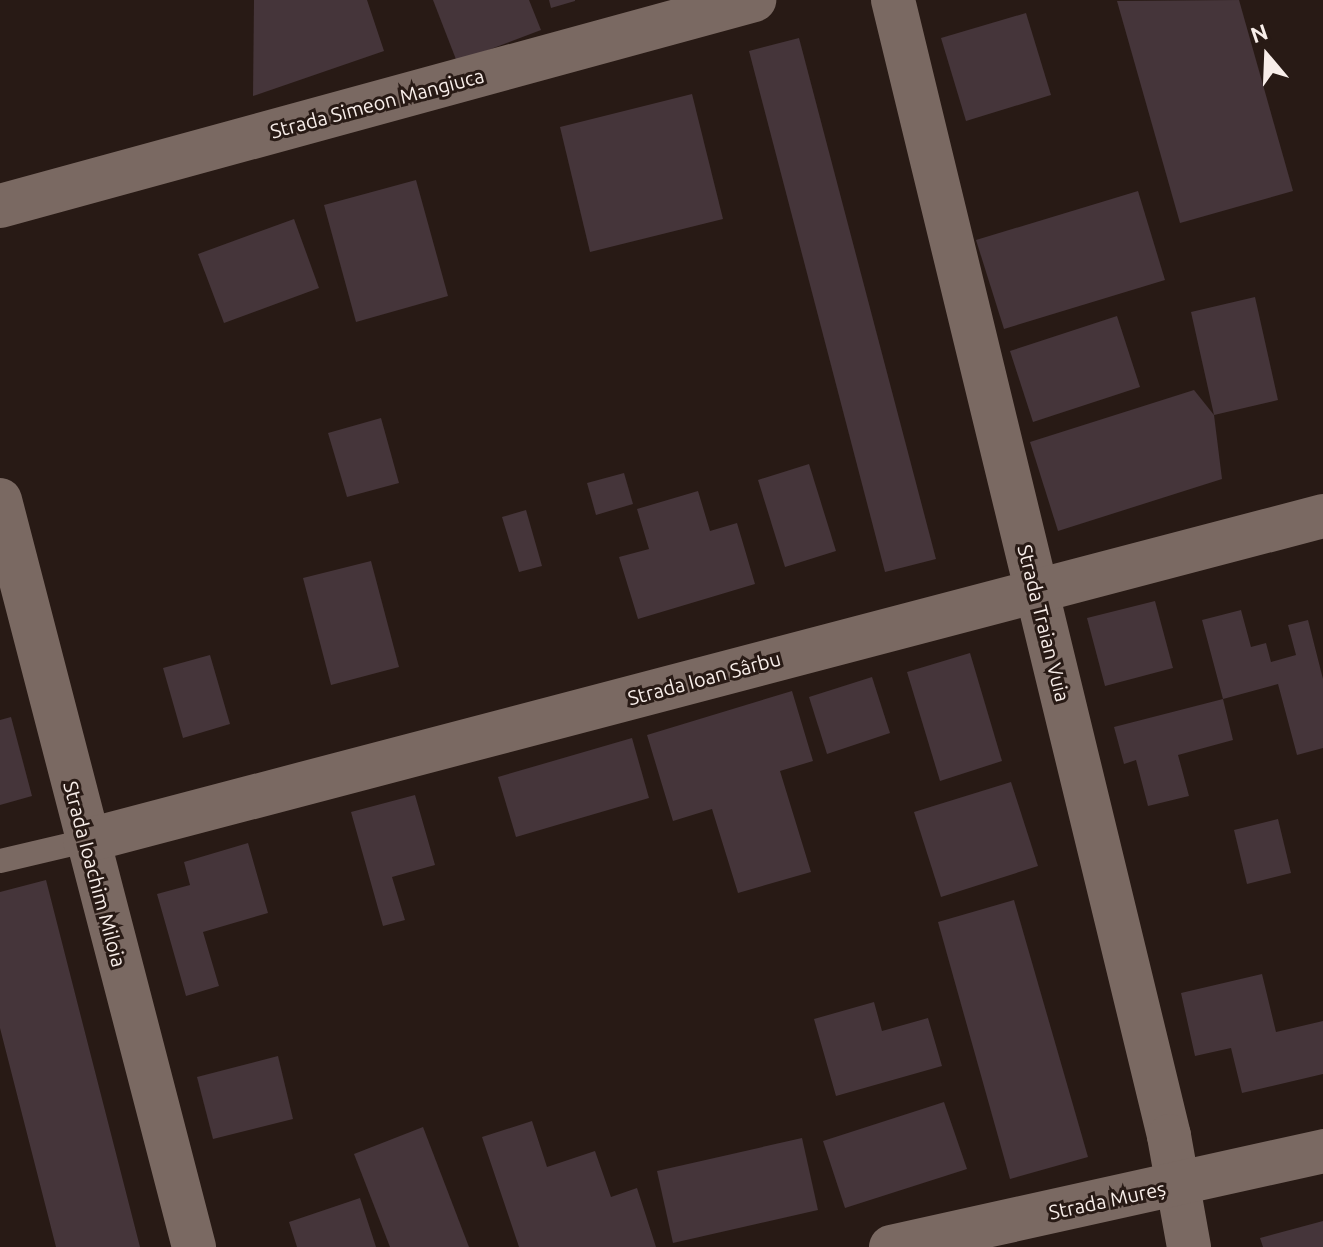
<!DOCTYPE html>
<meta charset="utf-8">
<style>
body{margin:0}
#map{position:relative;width:1323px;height:1247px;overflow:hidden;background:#281a15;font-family:Ubuntu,sans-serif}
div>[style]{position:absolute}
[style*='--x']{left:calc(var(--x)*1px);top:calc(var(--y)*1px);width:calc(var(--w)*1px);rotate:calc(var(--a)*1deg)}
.building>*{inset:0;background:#45353a}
.lane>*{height:24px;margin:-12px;padding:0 12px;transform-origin:12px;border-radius:12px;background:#7a6962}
.street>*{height:44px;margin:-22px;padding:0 22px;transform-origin:22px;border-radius:22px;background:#7a6962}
.secondary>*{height:44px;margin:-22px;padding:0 22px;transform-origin:22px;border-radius:22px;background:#7a6962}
span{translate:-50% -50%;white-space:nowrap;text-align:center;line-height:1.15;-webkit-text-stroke:6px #281a15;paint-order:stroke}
.street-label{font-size:20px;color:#f8eeea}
.north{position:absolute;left:1227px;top:16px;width:80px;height:80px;-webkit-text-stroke:6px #281a15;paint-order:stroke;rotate:341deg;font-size:22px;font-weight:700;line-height:32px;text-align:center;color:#f8eeea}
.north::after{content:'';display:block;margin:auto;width:28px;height:36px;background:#f8eeea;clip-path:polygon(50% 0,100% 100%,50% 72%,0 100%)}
</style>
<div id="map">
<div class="building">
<div style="clip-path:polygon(254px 0,367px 0,384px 51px,253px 96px)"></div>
<div style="clip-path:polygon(433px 0,529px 0,541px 30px,457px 62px)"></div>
<div style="clip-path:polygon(549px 0,575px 0,575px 1px,551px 8px)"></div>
<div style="clip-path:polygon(1239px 0,1293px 191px,1180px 223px,1117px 1px)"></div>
<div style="clip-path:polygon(1026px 13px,1051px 95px,966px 121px,941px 38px)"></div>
<div style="clip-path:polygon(799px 38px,936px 559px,885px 572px,749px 51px)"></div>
<div style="clip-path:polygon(692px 94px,723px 219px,590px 252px,560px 127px)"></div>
<div style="clip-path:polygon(416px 180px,448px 296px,356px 322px,324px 205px)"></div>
<div style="clip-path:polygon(1138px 191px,1165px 280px,1004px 329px,976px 240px)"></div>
<div style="clip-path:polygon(294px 219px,319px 288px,224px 323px,198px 254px)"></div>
<div style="clip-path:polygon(1255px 297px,1278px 400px,1214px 415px,1191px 312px)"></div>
<div style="clip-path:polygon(1117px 316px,1140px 387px,1033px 422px,1010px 351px)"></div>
<div style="clip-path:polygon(1194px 390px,1214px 415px,1222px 479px,1058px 531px,1030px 442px)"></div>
<div style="clip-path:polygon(381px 418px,399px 483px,347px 497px,328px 433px)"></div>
<div style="clip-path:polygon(809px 464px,836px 551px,785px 567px,758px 480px)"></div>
<div style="clip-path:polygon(624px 473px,633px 504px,596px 515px,587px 483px)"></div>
<div style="clip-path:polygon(698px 491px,710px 531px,737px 523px,755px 584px,638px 619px,619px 557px,649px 549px,637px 509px)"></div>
<div style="clip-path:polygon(526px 510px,542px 566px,519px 572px,502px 517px)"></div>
<div style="clip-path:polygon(371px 561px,399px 667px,331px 685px,303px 578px)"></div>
<div style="clip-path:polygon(1155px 601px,1173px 668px,1105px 686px,1087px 618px)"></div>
<div style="clip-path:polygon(1241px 610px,1251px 647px,1266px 643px,1271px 662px,1296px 655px,1288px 625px,1308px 620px,1323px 679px,1323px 748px,1297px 755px,1278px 684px,1223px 699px,1233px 740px,1178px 755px,1189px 796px,1148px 806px,1136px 760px,1124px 764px,1114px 727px,1223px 699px,1202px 620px)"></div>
<div style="clip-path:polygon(970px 653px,1002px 761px,940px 781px,907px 672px)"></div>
<div style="clip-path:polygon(210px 655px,230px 724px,183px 738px,163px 668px)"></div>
<div style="clip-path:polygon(872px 677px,890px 733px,827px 754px,809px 697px)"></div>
<div style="clip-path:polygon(792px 691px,813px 761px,780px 771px,811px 872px,738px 893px,712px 809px,673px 821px,647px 735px)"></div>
<div style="clip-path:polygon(11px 717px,32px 796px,0 805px,0 720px)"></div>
<div style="clip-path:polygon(632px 738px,649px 798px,516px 837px,498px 777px)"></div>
<div style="clip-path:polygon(1011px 782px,1038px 866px,941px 897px,914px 812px)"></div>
<div style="clip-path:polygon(415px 795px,435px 865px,392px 877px,405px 920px,383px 926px,351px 812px)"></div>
<div style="clip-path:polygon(1278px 819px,1291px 873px,1247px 884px,1234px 830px)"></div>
<div style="clip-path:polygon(248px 843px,268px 913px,203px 932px,219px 986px,186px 996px,157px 894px,190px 885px,184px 862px)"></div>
<div style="clip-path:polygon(46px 880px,81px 1017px,140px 1247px,56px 1247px,0 1028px,0 892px)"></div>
<div style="clip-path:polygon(1014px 900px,1088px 1157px,1010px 1179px,938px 922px)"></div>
<div style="clip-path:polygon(1262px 974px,1276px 1032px,1323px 1021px,1323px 1074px,1242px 1093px,1231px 1048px,1195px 1056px,1181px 993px)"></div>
<div style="clip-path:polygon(874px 1002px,882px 1031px,928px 1018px,942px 1066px,836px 1096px,814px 1019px)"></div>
<div style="clip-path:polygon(278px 1056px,293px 1119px,213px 1139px,197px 1077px)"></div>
<div style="clip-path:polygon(944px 1102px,967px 1169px,845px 1208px,823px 1141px)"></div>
<div style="clip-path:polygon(532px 1121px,547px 1167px,595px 1151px,611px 1197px,637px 1188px,656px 1247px,519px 1247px,482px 1137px)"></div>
<div style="clip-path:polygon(423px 1127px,469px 1247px,390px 1247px,354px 1154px)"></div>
<div style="clip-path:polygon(802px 1138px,818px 1210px,673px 1243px,657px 1171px)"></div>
<div style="clip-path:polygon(360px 1198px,376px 1247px,297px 1247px,289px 1222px)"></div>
<div style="clip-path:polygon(1323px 1221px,1323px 1247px,1263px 1247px,1260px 1238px)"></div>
</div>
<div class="lane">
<div style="--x:0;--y:861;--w:87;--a:-13.2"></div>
</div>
<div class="street">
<div style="--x:893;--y:0;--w:1169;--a:76.34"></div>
<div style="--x:1169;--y:1136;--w:113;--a:79.8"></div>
<div style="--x:0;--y:206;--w:782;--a:-15.28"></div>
<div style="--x:0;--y:500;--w:772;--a:75.44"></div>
<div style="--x:85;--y:841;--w:1280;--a:-14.71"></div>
</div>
<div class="secondary">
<div style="--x:891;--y:1247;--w:443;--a:-12.5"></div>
</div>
<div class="street-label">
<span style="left:377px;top:103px;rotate:-15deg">Strada Simeon Mangiuca</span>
<span style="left:1044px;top:623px;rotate:76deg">Strada Traian Vuia</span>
<span style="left:704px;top:678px;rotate:-15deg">Strada Ioan Sârbu</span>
<span style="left:95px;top:874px;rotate:75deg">Strada Ioachim Miloia</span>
<span style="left:1107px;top:1200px;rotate:-12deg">Strada Mureș</span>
</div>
<div class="north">N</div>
</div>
